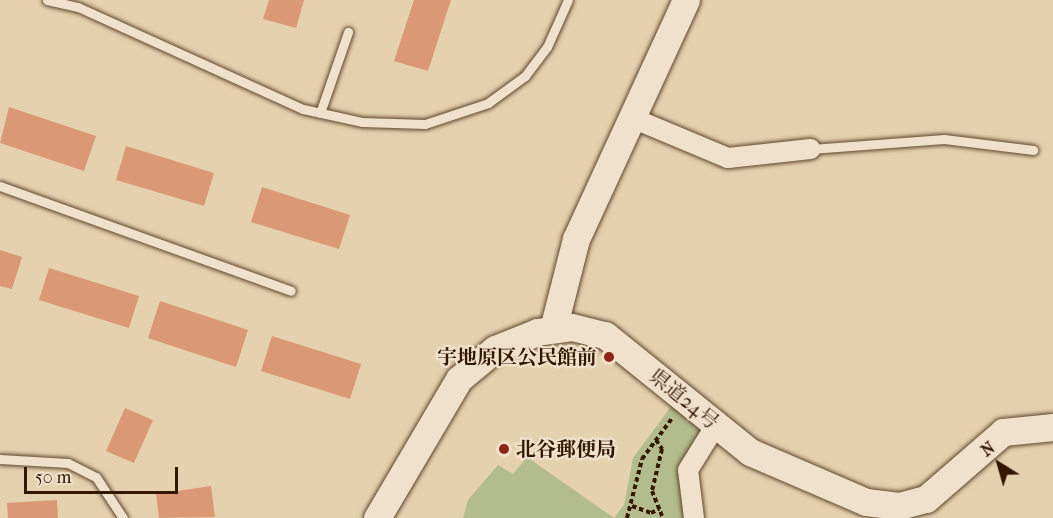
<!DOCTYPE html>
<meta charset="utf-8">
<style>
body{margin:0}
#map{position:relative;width:1053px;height:518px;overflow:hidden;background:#e6d1af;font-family:"IM FELL French Canon","Noto Serif JP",serif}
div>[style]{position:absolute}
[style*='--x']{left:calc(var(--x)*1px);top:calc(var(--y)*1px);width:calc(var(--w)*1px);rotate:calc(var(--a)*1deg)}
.green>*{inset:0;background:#b3bc8c}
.building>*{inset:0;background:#da9874}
.path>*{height:4px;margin-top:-2px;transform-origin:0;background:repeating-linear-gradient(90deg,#341700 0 4.5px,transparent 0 7.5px)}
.roads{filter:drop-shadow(0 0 2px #60462c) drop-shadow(0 0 2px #60462c)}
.lane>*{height:9px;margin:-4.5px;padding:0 4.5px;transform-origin:4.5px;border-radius:4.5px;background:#efe1cb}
.street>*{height:20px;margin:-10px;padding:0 10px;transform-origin:10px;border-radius:10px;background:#efe1cb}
.secondary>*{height:27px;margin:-13.5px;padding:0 13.5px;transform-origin:13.5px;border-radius:13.5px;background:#efe1cb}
.dots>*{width:16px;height:16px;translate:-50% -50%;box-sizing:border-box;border:3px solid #efe1cb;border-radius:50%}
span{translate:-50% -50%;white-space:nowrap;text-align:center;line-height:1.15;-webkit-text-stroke:4.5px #efe1cb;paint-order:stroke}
.poi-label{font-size:20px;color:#341700;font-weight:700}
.right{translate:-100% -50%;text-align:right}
.left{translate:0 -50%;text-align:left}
.street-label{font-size:20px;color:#341700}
.north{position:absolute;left:969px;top:434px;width:60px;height:60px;-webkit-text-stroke:4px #efe1cb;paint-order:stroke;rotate:323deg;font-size:16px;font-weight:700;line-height:24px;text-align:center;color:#341700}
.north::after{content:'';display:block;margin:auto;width:21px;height:27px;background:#341700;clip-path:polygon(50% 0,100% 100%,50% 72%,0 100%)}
.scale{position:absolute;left:24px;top:467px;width:154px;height:27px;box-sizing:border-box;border:3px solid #341700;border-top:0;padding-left:8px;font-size:18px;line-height:21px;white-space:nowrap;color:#341700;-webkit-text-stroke:4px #efe1cb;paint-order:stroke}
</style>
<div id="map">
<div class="green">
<div style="clip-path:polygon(678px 397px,716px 426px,690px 464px,694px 518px,463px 518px,468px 500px,498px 465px,513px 474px,527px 457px,614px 518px,624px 505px,633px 458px)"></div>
</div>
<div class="building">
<div style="clip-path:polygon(269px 0,304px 0,296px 28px,263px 19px)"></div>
<div style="clip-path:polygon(414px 0,451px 0,428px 71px,394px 61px)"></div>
<div style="clip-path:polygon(9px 107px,96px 136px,84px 171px,0 143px)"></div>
<div style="clip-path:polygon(126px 146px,214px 173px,204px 206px,116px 180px)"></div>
<div style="clip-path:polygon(262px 187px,350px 215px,339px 249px,251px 222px)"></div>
<div style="clip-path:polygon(0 250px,22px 257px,12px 289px,0 286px)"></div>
<div style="clip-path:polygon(49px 268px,139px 296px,129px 328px,39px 300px)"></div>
<div style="clip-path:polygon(160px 301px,248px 330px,236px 367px,148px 338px)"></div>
<div style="clip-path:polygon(272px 336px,361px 364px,350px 399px,261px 371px)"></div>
<div style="clip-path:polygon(125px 408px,153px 420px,134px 463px,106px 451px)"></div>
<div style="clip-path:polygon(211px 486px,215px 517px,159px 518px,156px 494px)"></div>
<div style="clip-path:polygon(57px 500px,58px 518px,8px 518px,7px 503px)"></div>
</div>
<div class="path">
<div style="--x:656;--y:440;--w:11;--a:56"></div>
<div style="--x:662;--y:449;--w:43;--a:103.4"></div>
<div style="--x:652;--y:491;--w:29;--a:68"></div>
<div style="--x:632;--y:506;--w:20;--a:20"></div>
<div style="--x:651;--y:513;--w:9;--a:-27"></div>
<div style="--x:627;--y:518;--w:61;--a:-75.7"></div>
<div style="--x:642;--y:459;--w:52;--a:-53.6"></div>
</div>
<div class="roads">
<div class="lane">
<div style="--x:47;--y:0;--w:32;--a:13"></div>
<div style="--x:78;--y:7;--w:247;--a:24.4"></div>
<div style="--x:303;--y:109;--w:60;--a:12.4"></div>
<div style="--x:362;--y:122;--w:63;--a:1.8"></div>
<div style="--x:425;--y:124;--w:66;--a:-18.4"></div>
<div style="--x:488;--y:103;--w:46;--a:-36.1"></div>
<div style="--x:525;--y:76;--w:36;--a:-53"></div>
<div style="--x:547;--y:47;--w:51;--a:-65.9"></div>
<div style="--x:320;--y:113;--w:86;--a:-70.9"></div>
<div style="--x:811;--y:149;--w:133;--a:-4.3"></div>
<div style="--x:944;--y:139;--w:90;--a:7"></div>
<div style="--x:0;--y:186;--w:309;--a:19.8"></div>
<div style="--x:0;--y:459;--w:68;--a:3.4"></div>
<div style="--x:68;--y:463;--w:31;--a:27"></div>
<div style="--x:96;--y:477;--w:49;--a:56.6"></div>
</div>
<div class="street">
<div style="--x:630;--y:117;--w:106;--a:22.7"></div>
<div style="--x:728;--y:158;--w:83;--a:-6.2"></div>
<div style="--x:694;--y:518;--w:48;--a:-97.1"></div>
<div style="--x:688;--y:470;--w:53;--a:-58.1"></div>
</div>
<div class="secondary">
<div style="--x:553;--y:329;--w:93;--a:-75.7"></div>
<div style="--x:576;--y:239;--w:263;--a:-65.3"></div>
<div style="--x:377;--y:518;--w:161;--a:-59.5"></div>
<div style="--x:459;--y:379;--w:47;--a:-39.8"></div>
<div style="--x:495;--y:349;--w:45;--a:-22"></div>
<div style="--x:537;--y:332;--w:35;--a:-8"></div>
<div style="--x:572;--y:327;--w:34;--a:14"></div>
<div style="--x:605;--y:335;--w:186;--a:38.9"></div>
<div style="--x:750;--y:452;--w:126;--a:23.3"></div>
<div style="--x:866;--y:502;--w:33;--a:7"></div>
<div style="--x:899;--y:506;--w:28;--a:-15"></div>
<div style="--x:926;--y:499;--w:102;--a:-41"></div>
<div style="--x:1003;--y:432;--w:50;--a:-5.7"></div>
</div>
</div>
<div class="dots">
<div style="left:609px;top:357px;background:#8f2418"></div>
<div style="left:504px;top:449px;background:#8f2418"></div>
</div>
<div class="poi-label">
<span class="right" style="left:597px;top:357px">宇地原区公民館前</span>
<span class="left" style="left:516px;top:449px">北谷郵便局</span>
</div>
<div class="street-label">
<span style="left:684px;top:399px;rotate:39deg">県道24号</span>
</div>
<div class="north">N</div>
<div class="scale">50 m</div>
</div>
